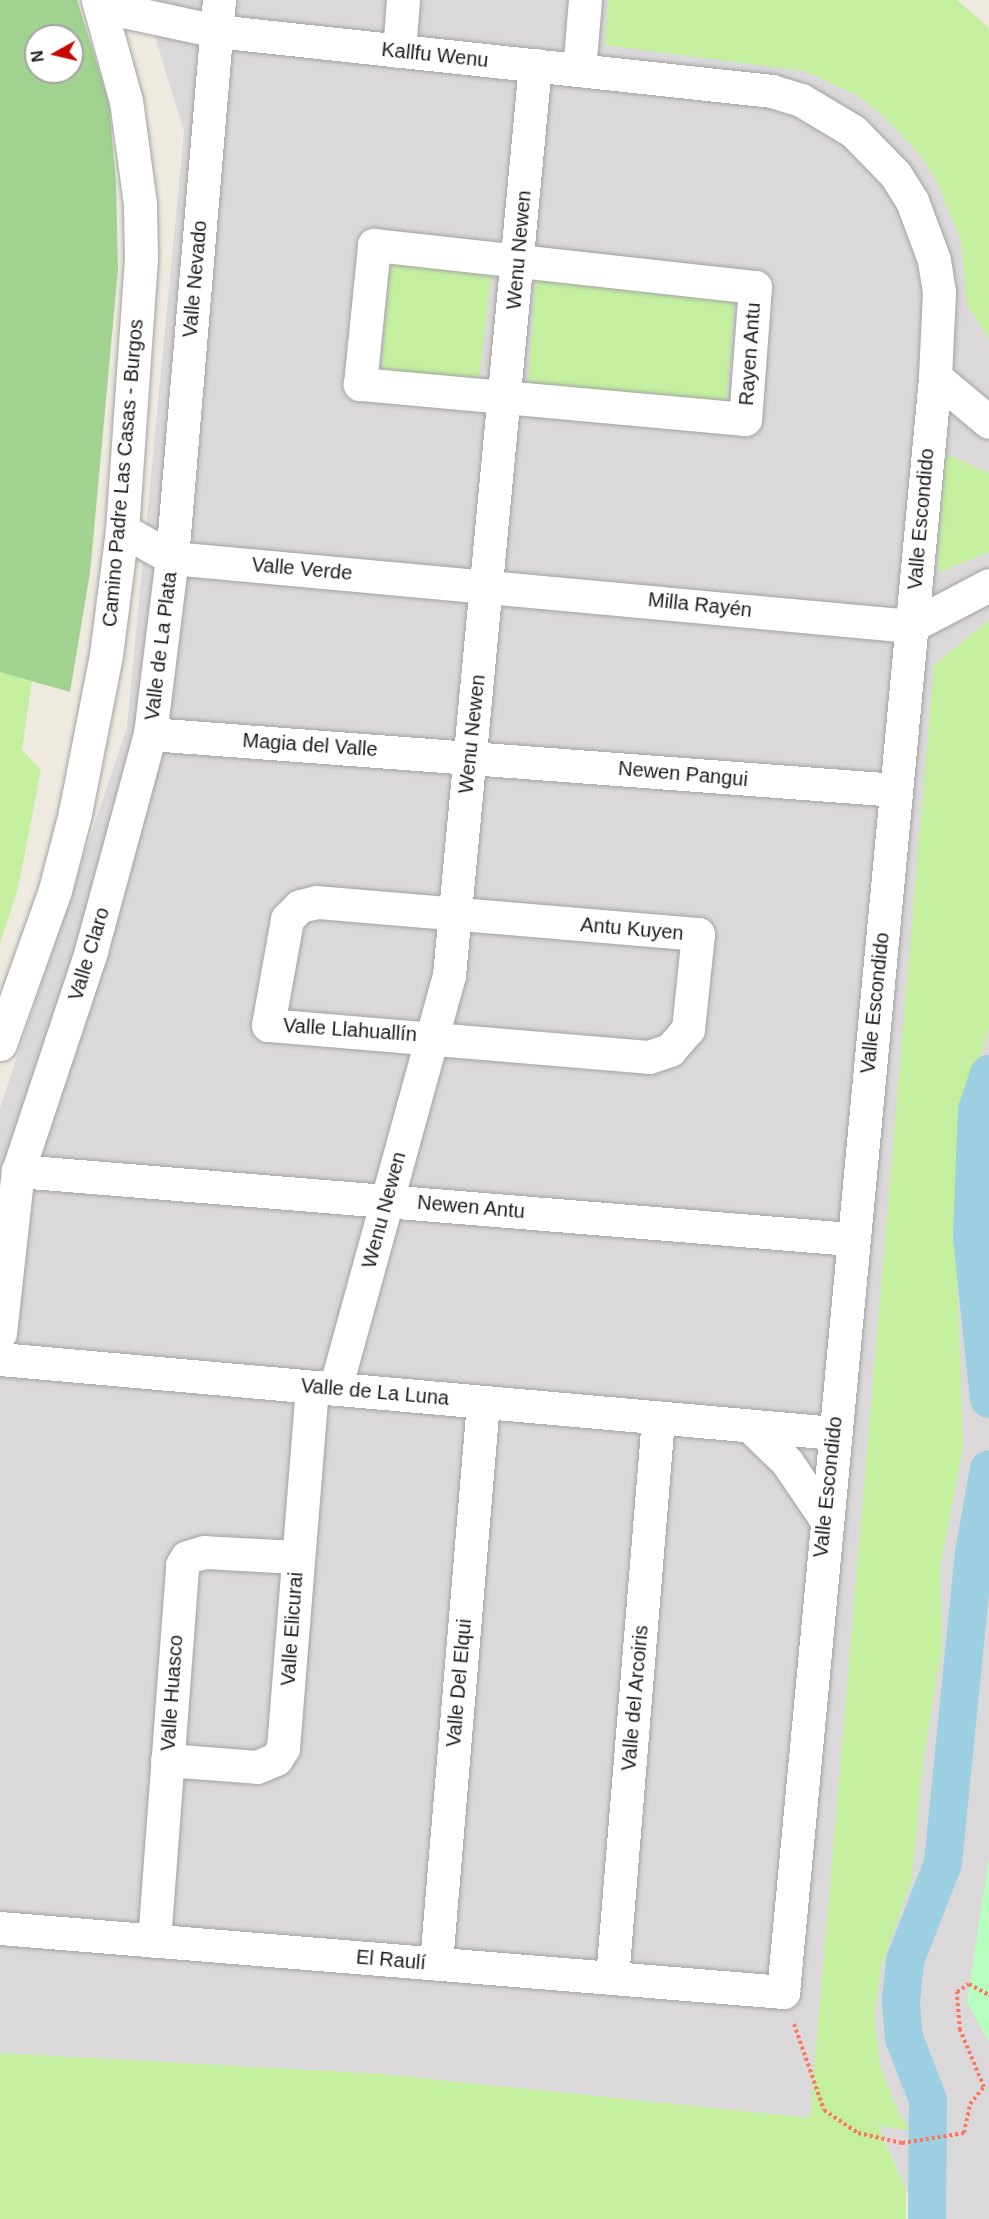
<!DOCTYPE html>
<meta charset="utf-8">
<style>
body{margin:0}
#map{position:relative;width:989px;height:2219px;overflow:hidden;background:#eeeae0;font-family:Arial,sans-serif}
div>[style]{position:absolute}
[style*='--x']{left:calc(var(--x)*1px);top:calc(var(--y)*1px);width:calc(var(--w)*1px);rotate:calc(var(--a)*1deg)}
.residential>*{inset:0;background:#dad8d8}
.grass>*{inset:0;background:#c4ef9f}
.forest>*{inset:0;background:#a1d290}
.park>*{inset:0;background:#b6ffbf}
.canal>*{height:38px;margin:-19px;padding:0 19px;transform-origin:19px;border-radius:19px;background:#9bcfe1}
.path>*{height:4px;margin-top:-2px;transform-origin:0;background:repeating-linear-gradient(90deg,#ff7660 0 3px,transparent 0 6px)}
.roads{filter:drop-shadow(0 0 2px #a3a3a3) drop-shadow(0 0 2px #a3a3a3)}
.minor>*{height:33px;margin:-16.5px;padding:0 16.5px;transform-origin:16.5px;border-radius:16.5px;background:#fff}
span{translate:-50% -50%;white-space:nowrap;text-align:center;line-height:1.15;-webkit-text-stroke:5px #fff;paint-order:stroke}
.street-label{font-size:20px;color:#1c1c1c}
.north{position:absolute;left:24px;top:24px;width:60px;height:60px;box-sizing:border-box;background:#fff;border:2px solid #a4a4a4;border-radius:50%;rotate:262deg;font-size:16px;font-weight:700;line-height:24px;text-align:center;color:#1c1c1c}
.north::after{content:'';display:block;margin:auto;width:21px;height:27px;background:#c70700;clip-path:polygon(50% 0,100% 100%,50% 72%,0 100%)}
</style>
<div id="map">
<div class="residential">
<div style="clip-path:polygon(144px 0,957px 0,989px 28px,989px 2219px,919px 2219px,878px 2125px,381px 2074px,0 2053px,0 1108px,127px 727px,184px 132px)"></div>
</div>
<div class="grass">
<div style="clip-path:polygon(608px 0,957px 0,989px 28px,989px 338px,967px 305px,961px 240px,936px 179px,918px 152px,879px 112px,856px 95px,805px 71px,605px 45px)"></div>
<div style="clip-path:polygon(391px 256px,492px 269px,478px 386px,381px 378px)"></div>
<div style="clip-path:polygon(536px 275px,735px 294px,726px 404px,528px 386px)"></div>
<div style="clip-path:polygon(944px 453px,989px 473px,989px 552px,938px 573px)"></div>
<div style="clip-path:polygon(989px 620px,989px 1028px,961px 1115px,955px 1225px,963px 1446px,940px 1568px,942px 1648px,923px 1760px,912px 1878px,881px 1967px,874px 2016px,880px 2065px,897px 2110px,910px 2130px,878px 2126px,906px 2190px,906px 2219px,0 2219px,0 2053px,381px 2074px,810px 2118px,934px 665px)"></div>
<div style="clip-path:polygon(0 672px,32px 681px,22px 750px,41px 770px,18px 888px,0 943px)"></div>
</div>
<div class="forest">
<div style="clip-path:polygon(evenodd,0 0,77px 0,109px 103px,116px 183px,118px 269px,90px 573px,70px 692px,0 672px,0 0,36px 36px,72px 36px,72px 72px,36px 72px,36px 36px)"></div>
</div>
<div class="park">
<div style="clip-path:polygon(989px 1858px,989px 2042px,967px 2002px)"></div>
</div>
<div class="canal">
<div style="--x:989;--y:1074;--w:38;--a:108"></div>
<div style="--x:977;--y:1110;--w:127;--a:92.3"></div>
<div style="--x:972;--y:1237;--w:163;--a:84"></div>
<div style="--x:927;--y:2219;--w:119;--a:-89.5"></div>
<div style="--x:928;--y:2100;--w:66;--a:-111.2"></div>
<div style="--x:904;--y:2038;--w:38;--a:-95"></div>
<div style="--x:901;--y:2000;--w:39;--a:-84"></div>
<div style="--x:905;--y:1961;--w:105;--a:-68.8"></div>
<div style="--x:943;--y:1863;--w:312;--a:-84.3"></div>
<div style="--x:974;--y:1553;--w:85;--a:-79.9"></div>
</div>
<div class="path">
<div style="--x:794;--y:2024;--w:91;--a:70.8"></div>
<div style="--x:824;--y:2110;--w:41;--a:34.1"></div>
<div style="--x:858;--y:2133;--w:45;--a:12.8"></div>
<div style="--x:902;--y:2143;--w:63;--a:-9.2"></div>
<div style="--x:964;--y:2133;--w:30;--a:-78"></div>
<div style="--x:970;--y:2104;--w:22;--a:-51"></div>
<div style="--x:984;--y:2087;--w:62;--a:-112.8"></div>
<div style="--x:960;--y:2030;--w:38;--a:-95"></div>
<div style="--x:957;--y:1992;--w:14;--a:-34"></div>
<div style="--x:969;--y:1984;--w:23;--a:29"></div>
</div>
<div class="roads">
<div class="minor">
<div style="--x:399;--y:51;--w:51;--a:-85.5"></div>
<div style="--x:579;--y:70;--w:70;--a:-85.1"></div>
<div style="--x:374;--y:245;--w:383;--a:6.3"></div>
<div style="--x:755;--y:287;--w:132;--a:94.3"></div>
<div style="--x:745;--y:419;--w:387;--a:-174.8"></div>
<div style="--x:360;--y:384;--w:140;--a:-84.2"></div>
<div style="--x:935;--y:377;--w:70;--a:39.8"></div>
<div style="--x:122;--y:530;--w:57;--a:29.2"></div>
<div style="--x:172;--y:558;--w:742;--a:5.26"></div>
<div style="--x:911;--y:626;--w:88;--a:-27.7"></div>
<div style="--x:150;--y:734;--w:748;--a:4.29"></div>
<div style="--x:317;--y:902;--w:382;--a:4.8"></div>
<div style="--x:698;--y:934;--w:96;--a:96"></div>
<div style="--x:688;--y:1029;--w:28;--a:131"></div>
<div style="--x:670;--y:1050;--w:22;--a:162"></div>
<div style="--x:649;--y:1057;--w:382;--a:-175.2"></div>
<div style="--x:268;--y:1025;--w:108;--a:-79.8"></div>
<div style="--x:287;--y:919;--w:18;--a:-45"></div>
<div style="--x:300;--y:906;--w:17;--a:-13"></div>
<div style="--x:0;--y:1044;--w:164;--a:-70.3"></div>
<div style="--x:55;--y:890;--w:80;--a:-75.4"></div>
<div style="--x:75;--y:813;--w:161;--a:-78.9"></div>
<div style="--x:106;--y:655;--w:126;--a:-82.7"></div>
<div style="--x:122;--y:530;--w:273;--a:-86"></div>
<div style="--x:141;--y:258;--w:54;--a:-91.1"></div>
<div style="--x:140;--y:204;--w:104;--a:-97.7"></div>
<div style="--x:126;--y:101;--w:105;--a:-105.5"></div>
<div style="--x:18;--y:1171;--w:836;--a:4.67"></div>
<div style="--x:0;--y:1333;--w:163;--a:-83.7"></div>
<div style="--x:18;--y:1171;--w:232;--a:-71.6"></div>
<div style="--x:91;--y:951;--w:225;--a:-74.8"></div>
<div style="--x:150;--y:734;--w:177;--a:-82.9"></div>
<div style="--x:172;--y:558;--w:560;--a:-85.19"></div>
<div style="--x:0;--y:1359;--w:837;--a:5.07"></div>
<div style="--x:335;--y:1389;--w:429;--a:-74.6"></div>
<div style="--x:449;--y:975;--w:914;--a:-84.6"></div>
<div style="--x:750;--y:1426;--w:52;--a:44.2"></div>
<div style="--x:787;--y:1462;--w:68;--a:55.8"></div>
<div style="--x:167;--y:1760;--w:90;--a:4.4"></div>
<div style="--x:257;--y:1767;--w:21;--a:-23"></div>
<div style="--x:276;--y:1759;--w:13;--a:-58"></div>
<div style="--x:283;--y:1748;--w:362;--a:-85.4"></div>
<div style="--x:0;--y:1928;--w:786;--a:4.67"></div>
<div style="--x:783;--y:1992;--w:1622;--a:-84.62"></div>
<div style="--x:935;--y:377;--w:85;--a:-87.3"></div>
<div style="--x:939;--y:292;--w:32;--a:-99"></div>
<div style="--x:934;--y:260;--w:63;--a:-110.4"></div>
<div style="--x:912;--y:201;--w:32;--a:-122"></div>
<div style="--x:895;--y:174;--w:60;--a:-134.3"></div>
<div style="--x:853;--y:131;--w:61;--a:-149.2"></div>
<div style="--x:801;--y:100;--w:30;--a:-163"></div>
<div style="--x:772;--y:91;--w:559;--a:-173.84"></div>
<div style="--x:216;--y:31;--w:119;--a:-167.8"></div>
<div style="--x:154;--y:1941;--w:377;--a:-85.7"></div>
<div style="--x:182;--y:1565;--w:9;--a:-58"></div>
<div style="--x:187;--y:1557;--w:18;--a:-16"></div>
<div style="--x:204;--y:1552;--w:93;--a:3.1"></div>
<div style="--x:436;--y:1963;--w:563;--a:-85.21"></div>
<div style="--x:612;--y:1978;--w:562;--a:-85.3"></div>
</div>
</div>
<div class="street-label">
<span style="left:435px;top:55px;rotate:6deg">Kallfu Wenu</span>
<span style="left:519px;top:250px;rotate:-85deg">Wenu Newen</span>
<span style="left:195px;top:279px;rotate:-85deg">Valle Nevado</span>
<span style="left:750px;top:354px;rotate:-86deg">Rayen Antu</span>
<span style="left:123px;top:473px;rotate:-85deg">Camino Padre Las Casas - Burgos</span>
<span style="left:921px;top:519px;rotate:-85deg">Valle Escondido</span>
<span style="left:302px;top:569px;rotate:5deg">Valle Verde</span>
<span style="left:700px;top:605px;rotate:6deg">Milla Rayén</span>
<span style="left:161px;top:646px;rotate:-83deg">Valle de La Plata</span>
<span style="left:472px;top:734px;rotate:-84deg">Wenu Newen</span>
<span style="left:310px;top:745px;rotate:4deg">Magia del Valle</span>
<span style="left:683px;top:774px;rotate:5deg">Newen Pangui</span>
<span style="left:632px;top:929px;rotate:5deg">Antu Kuyen</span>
<span style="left:89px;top:954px;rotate:-73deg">Valle Claro</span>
<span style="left:875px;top:1003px;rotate:-84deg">Valle Escondido</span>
<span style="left:350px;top:1030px;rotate:4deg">Valle Llahuallín</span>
<span style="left:471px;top:1207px;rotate:5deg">Newen Antu</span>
<span style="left:384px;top:1210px;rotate:-75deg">Wenu Newen</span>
<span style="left:375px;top:1392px;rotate:5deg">Valle de La Luna</span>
<span style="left:828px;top:1487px;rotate:-84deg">Valle Escondido</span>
<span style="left:292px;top:1629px;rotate:-86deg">Valle Elicurai</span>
<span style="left:459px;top:1683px;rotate:-85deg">Valle Del Elqui</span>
<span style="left:172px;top:1693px;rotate:-86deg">Valle Huasco</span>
<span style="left:635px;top:1698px;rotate:-85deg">Valle del Arcoiris</span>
<span style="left:391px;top:1960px;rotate:5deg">El Raulí</span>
</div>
<div class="north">N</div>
</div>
